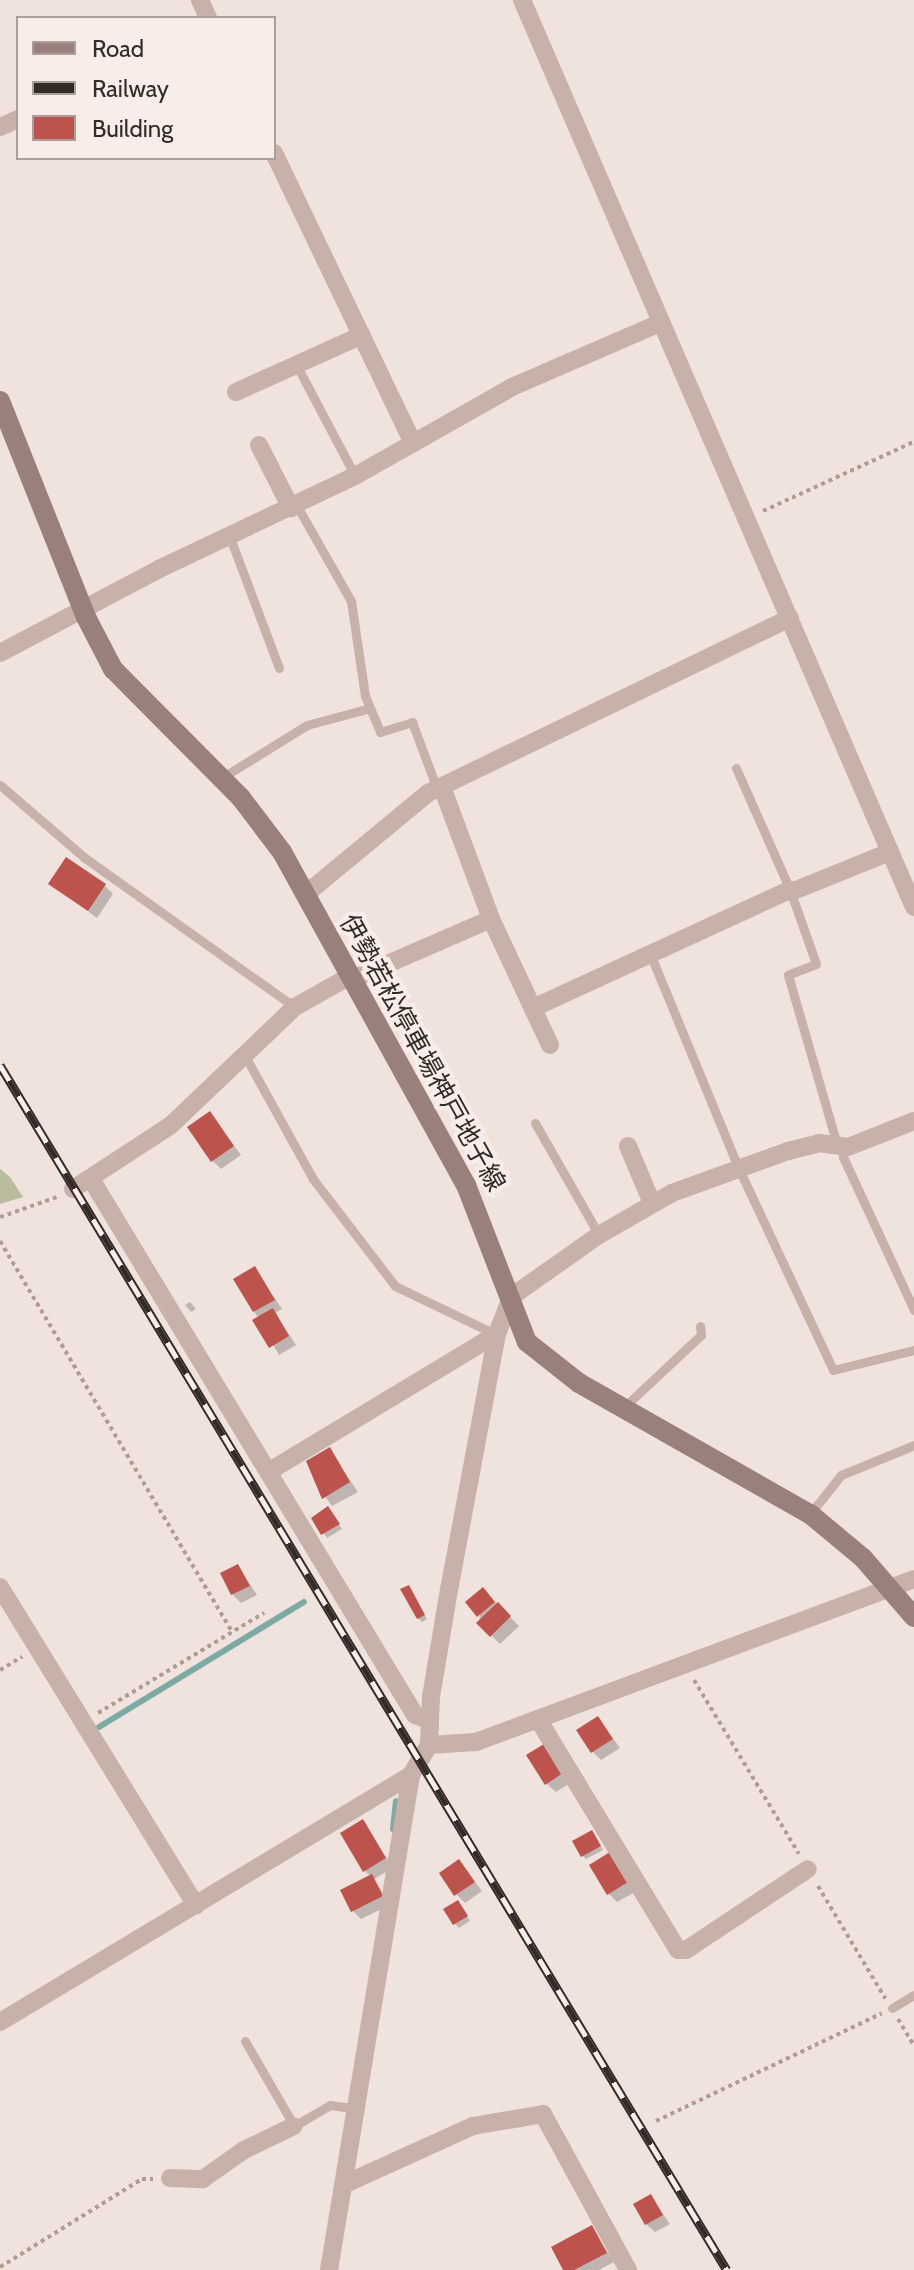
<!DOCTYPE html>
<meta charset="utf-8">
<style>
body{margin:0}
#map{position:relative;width:914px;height:2270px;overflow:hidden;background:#f0e2dc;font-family:Cabin,"Noto Sans JP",sans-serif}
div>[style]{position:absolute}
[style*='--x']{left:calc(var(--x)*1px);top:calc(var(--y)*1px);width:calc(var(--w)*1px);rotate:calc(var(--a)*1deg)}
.green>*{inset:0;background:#b9bd9d}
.shadow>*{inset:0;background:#0003}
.stream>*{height:6px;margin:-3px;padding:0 3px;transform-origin:3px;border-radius:3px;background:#7daaa4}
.building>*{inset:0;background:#bc534d}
.path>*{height:4px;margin-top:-2px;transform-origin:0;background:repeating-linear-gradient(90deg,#b29b93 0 4px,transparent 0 8px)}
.service>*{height:9px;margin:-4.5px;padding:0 4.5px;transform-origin:4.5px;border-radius:4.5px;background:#c7b1a9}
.minor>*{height:18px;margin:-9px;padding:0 9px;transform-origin:9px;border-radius:9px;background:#c7b1a9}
.secondary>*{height:20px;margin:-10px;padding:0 10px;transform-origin:10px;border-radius:10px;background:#9a807a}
.rail>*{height:9px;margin-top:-4.5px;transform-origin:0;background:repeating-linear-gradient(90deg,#f8ede8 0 18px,#342a28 0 36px);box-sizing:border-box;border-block:2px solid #342a28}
span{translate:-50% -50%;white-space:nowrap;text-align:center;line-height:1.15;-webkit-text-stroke:8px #f8ede8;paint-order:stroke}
.street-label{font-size:26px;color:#342a28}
.legend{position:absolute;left:16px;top:16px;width:260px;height:144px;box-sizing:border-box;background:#f8ede8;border:2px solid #aa9f9b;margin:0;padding:10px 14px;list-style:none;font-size:24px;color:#342a28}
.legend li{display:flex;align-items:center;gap:16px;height:40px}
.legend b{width:40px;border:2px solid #aa9f9b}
</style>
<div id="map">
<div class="green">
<div style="clip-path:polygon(0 1169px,10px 1177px,23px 1197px,0 1204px)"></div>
</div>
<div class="shadow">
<div style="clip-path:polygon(51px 884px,104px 885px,113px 894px,97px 918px)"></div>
<div style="clip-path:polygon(210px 1114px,241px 1155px,221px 1169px,212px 1160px)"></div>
<div style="clip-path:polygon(255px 1269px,282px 1309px,275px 1313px,296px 1345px,279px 1355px,254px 1311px)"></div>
<div style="clip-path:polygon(190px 1302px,196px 1309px,191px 1312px,185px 1305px)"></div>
<div style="clip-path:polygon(329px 1449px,358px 1492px,332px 1506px,314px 1481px)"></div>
<div style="clip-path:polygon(332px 1513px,342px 1529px,327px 1538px,313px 1518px)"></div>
<div style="clip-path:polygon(238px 1566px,257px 1595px,241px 1603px,232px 1594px)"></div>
<div style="clip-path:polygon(408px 1587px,427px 1619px,422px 1622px,418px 1618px)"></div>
<div style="clip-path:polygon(483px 1590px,519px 1626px,500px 1644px,479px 1623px)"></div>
<div style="clip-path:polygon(598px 1718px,620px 1748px,601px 1760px,592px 1751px)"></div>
<div style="clip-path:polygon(544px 1746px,570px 1783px,556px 1792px,547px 1784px)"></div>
<div style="clip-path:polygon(363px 1822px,393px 1868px,374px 1879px,390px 1905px,361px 1919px,353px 1911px,371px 1877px,365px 1871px)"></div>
<div style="clip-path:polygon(595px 1836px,603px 1850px,586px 1859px,582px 1855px)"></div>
<div style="clip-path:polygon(610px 1855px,635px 1892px,617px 1902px,609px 1894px)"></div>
<div style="clip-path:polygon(459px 1861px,482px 1891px,465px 1903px,456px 1894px)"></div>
<div style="clip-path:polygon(461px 1906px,470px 1921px,459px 1928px,455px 1924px)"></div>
<div style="clip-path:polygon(650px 2196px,670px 2224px,655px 2232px,646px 2224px)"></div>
<div style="clip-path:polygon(591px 2227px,614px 2262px,599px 2270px,566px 2270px)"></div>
</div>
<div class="stream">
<div style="--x:99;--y:1727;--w:240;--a:-31.4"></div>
<div style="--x:393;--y:1829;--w:28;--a:-84"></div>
</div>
<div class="building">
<div style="clip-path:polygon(66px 857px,106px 884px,88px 911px,48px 884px)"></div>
<div style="clip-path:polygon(210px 1111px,234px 1146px,211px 1162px,187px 1127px)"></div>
<div style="clip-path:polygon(255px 1266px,275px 1300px,253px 1312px,233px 1279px)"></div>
<div style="clip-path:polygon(273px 1308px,289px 1336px,269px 1348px,252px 1320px)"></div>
<div style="clip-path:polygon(330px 1447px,350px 1482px,322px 1499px,306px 1461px)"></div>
<div style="clip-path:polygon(328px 1506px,340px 1524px,321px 1535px,311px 1518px)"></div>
<div style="clip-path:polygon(238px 1564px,250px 1586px,231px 1595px,220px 1573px)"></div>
<div style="clip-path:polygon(409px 1585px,425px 1615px,417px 1619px,400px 1589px)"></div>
<div style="clip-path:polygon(483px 1587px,495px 1602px,477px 1617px,465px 1602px)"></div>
<div style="clip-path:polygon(498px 1602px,511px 1616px,490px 1637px,476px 1623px)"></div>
<div style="clip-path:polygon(598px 1716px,613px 1739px,591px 1753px,576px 1730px)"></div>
<div style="clip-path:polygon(544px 1744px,563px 1773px,545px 1785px,526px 1755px)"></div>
<div style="clip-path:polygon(363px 1819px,386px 1858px,363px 1872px,340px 1833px)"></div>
<div style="clip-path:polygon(592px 1830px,601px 1846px,581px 1857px,572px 1841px)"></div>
<div style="clip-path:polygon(610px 1852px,628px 1882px,607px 1895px,589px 1865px)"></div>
<div style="clip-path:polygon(459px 1859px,475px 1882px,454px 1896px,439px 1873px)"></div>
<div style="clip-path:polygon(372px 1874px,383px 1896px,351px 1912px,340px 1890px)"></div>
<div style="clip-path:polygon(458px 1900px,468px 1916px,453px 1925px,443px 1909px)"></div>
<div style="clip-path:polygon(651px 2194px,663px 2215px,645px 2225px,633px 2204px)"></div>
<div style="clip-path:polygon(592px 2225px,607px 2253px,574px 2270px,563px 2270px,551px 2247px)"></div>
</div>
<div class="path">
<div style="--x:763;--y:511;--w:166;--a:-24.6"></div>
<div style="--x:0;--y:1217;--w:60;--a:-19.3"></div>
<div style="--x:0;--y:1241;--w:455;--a:59.3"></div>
<div style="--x:0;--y:1670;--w:26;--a:-31"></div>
<div style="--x:694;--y:1680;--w:203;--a:58.9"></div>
<div style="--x:98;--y:1713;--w:194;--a:-31.1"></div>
<div style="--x:818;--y:1886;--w:131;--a:59.1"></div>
<div style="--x:898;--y:2019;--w:31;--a:59"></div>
<div style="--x:656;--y:2121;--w:250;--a:-25.5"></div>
<div style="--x:0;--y:2267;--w:167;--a:-31.8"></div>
<div style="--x:142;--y:2179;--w:11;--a:0"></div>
</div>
<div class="service">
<div style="--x:297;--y:366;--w:124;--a:62.2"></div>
<div style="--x:297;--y:506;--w:109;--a:60.4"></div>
<div style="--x:351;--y:601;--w:96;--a:81.6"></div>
<div style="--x:365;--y:696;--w:39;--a:67"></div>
<div style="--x:380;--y:732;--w:34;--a:-17"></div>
<div style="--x:412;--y:722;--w:72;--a:69.5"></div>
<div style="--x:229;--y:535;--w:142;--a:69.4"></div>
<div style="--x:736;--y:768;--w:133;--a:66.1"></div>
<div style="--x:790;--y:890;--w:78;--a:70.6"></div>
<div style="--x:816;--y:964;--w:30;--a:159"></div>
<div style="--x:788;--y:975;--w:177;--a:73.9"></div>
<div style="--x:223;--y:777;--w:99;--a:-31.8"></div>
<div style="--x:307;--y:725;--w:65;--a:-15.1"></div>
<div style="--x:0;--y:785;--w:112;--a:40.7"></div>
<div style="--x:85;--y:858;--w:257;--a:35.4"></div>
<div style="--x:651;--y:956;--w:228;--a:67.6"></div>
<div style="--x:738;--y:1167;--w:224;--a:64.9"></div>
<div style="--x:833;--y:1370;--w:83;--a:-13.9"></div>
<div style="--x:244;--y:1054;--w:143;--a:61.1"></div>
<div style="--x:313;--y:1179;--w:135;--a:52.5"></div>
<div style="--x:395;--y:1286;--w:109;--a:25.6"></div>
<div style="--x:535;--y:1123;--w:129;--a:60.3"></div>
<div style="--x:844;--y:1146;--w:11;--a:95"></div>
<div style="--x:843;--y:1157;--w:169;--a:65.1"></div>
<div style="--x:623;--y:1408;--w:107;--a:-43.1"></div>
<div style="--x:701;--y:1335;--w:9;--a:-96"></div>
<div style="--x:810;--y:1514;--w:50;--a:-51.5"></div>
<div style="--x:841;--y:1475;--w:79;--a:-22.3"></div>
<div style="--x:892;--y:2008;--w:26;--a:-31"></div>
<div style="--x:245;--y:2041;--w:98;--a:60"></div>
<div style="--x:294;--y:2126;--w:42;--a:-30.3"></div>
<div style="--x:330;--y:2105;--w:27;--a:8"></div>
</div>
<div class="minor">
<div style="--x:200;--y:0;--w:20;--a:66"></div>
<div style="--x:522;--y:0;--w:988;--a:66.63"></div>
<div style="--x:0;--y:127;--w:20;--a:-24"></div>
<div style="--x:274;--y:153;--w:322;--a:64.4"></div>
<div style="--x:236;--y:392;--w:138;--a:-24.3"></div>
<div style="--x:259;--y:445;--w:71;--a:63.1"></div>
<div style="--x:0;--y:653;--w:180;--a:-27.8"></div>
<div style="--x:159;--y:569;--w:217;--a:-25.4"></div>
<div style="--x:355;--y:476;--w:180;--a:-29.5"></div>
<div style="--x:512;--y:387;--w:163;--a:-23.4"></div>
<div style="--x:442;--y:787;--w:141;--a:69.6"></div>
<div style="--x:491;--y:919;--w:139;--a:64.9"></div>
<div style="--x:791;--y:892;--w:107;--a:-22"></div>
<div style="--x:306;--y:894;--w:158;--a:-39.6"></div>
<div style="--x:428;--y:793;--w:402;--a:-25.8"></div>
<div style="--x:353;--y:979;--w:150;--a:-23.5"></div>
<div style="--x:533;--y:1008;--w:283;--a:-24.7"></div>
<div style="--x:628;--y:1146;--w:62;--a:67.2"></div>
<div style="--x:91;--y:1179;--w:626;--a:58.85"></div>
<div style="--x:415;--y:1715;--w:16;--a:22"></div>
<div style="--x:73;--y:1189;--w:117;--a:-33.1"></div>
<div style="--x:171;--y:1125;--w:171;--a:-43.6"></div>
<div style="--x:295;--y:1007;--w:63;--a:-29.4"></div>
<div style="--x:268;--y:1472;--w:267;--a:-31.1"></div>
<div style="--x:0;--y:1587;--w:374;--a:58.4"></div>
<div style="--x:538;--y:1719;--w:270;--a:58.8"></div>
<div style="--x:678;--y:1950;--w:8;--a:0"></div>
<div style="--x:686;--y:1950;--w:146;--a:-33.6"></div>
<div style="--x:429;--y:1745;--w:47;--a:-3.7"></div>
<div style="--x:476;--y:1742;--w:467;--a:-20.4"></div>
<div style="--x:0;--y:2022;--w:480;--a:-31"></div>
<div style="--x:170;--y:2178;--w:33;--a:2"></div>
<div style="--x:203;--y:2179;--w:50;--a:-35.3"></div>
<div style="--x:244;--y:2150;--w:55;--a:-25.6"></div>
<div style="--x:345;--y:2184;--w:141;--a:-24.4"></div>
<div style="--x:473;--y:2126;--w:71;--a:-9.7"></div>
<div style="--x:543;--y:2114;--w:178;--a:61.4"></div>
<div style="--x:329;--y:2270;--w:502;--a:-80.59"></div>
<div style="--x:411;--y:1775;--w:35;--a:-59"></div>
<div style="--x:429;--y:1745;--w:48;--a:-87.6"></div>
<div style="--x:431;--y:1697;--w:109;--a:-80.5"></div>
<div style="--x:449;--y:1590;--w:260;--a:-79.4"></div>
<div style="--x:497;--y:1334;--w:40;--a:-69"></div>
<div style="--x:511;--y:1297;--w:108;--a:-35.2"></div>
<div style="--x:599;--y:1235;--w:84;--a:-29.9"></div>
<div style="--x:672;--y:1193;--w:123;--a:-19.9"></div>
<div style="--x:788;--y:1151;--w:32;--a:-14"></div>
<div style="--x:819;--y:1143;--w:29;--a:8"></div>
<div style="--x:848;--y:1147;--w:71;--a:-21.5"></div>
</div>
<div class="secondary">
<div style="--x:0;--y:401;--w:232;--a:68.3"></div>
<div style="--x:86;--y:617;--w:59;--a:62.6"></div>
<div style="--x:113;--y:669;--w:182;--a:45.2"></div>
<div style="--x:241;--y:798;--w:68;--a:52.8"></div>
<div style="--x:282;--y:852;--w:380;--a:61.1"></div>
<div style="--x:466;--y:1185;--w:168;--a:68.8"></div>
<div style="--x:527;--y:1342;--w:66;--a:38.3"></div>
<div style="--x:579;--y:1383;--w:266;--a:29.6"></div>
<div style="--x:810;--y:1514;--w:69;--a:39.7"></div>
<div style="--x:863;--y:1558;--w:78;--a:49.2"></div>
</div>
<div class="rail">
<div style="--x:0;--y:1065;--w:1407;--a:58.9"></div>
</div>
<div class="street-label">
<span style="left:422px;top:1053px;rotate:61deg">伊勢若松停車場神戸地子線</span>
</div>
<ul class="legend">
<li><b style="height:10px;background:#9a807a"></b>Road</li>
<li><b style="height:10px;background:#342a28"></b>Railway</li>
<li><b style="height:22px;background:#bc534d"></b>Building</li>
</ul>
</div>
